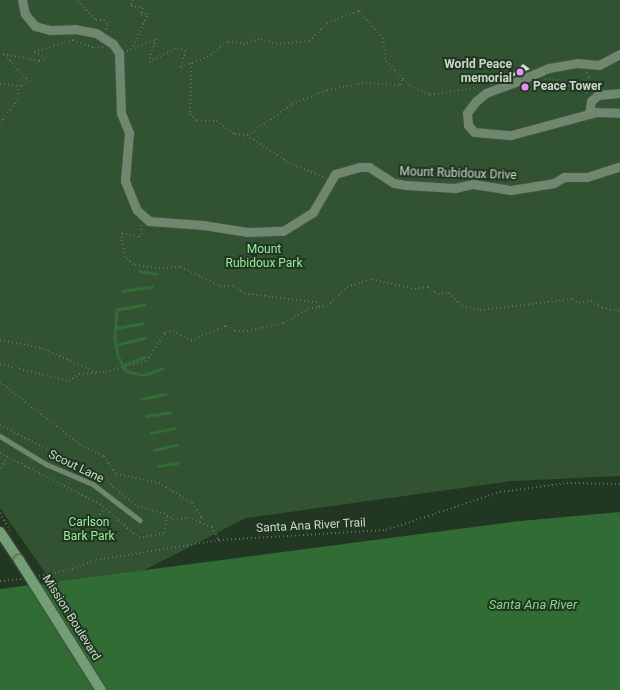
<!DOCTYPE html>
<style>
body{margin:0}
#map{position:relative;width:620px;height:690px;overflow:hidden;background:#223722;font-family:Roboto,sans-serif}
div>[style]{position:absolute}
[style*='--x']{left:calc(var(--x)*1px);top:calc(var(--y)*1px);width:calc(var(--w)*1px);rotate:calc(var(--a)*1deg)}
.green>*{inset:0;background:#315332}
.water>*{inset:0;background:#316c34}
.stream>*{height:2.5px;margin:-1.25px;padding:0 1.25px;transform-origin:1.25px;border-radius:1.25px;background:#316c34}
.building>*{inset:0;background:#cee7cd}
.path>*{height:1.5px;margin-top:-0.75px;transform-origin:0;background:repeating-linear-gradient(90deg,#5d6f5c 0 1px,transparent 0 4px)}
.roads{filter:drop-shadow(0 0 1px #405240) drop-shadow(0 0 1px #405240)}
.lane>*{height:4.5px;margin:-2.25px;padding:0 2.25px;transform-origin:2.25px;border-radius:2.25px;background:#6f876f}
.street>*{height:9px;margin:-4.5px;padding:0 4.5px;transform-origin:4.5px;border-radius:4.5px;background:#6f876f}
.primary>*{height:10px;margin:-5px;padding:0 5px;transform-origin:5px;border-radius:5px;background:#749e75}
.path-bridge>*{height:1.5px;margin-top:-0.75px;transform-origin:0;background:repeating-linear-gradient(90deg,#5d6f5c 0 1px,transparent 0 4px)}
.bridges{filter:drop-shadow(0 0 1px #405240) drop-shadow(0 0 1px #405240)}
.primary-bridge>*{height:10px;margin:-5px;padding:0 5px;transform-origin:5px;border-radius:5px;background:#749e75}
.dots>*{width:11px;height:11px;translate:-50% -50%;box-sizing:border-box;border:2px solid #223722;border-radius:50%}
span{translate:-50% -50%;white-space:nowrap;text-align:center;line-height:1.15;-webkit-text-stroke:4px #223722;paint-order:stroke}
.poi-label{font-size:12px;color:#cbd7ca;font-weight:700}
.right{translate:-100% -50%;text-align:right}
.left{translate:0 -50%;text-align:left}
.street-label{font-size:12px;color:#cbd7ca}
.park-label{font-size:12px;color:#9aed9d}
.water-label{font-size:13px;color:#83d586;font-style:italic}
</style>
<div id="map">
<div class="green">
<div style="clip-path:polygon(0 0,620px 0,620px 476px,512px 481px,246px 518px,70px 608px,0 508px)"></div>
</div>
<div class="water">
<div style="clip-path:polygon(620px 512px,620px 690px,0 690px,0 589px,520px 521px)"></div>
</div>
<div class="stream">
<div style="--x:139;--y:271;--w:18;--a:9"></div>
<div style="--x:122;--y:291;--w:30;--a:-8"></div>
<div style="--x:145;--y:305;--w:28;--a:170"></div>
<div style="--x:117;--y:310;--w:27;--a:94"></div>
<div style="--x:115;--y:337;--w:19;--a:81"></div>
<div style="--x:118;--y:356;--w:17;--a:62"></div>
<div style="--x:126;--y:371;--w:18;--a:13"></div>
<div style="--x:144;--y:375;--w:20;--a:-20"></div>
<div style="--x:116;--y:328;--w:27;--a:-10"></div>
<div style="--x:116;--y:345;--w:29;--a:-14"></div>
<div style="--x:123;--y:365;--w:23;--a:-20"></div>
<div style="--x:141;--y:399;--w:25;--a:-12"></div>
<div style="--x:146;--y:416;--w:24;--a:-9"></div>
<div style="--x:150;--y:433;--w:25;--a:-11"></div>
<div style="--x:154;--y:450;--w:23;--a:-13"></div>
<div style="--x:158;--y:466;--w:20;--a:-9"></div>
</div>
<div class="building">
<div style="clip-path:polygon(523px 64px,530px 69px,509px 78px,509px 77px)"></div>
</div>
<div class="path">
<div style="--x:133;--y:0;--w:6;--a:108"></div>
<div style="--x:131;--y:6;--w:12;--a:9"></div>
<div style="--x:143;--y:8;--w:7;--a:106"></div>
<div style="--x:141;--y:15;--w:8;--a:-14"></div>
<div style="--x:149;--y:13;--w:38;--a:115"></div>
<div style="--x:78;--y:1;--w:26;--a:47"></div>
<div style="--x:96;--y:20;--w:8;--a:0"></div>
<div style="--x:104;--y:20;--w:6;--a:51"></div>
<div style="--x:108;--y:25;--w:5;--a:112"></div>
<div style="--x:127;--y:51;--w:31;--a:-22"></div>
<div style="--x:156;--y:39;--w:24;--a:107"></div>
<div style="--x:149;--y:62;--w:31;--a:-27"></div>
<div style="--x:177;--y:48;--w:9;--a:18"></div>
<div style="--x:186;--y:51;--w:17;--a:107"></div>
<div style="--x:181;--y:67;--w:28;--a:-21"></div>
<div style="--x:207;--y:57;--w:26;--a:-37"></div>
<div style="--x:228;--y:41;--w:15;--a:11"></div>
<div style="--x:243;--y:44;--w:19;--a:-16"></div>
<div style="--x:261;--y:39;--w:16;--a:18"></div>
<div style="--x:276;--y:44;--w:33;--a:-5"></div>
<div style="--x:309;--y:41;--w:25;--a:-45"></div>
<div style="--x:327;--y:23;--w:34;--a:-21"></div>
<div style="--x:359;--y:11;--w:36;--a:48"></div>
<div style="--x:383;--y:38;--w:23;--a:83"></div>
<div style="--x:386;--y:61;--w:35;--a:46"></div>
<div style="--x:410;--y:86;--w:22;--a:24"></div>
<div style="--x:430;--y:95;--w:51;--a:-9.1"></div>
<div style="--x:192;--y:63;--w:51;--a:92.2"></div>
<div style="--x:190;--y:114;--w:10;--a:45"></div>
<div style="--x:197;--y:121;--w:20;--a:0"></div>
<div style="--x:217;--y:121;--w:22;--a:36"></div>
<div style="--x:235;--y:134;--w:12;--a:5"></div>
<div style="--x:247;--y:135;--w:50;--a:33.7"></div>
<div style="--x:289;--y:163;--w:38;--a:22"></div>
<div style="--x:545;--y:79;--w:12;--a:5"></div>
<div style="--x:557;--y:80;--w:34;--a:23"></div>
<div style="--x:0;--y:84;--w:22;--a:5"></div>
<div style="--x:22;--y:86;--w:8;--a:-30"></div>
<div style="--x:29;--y:82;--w:38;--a:-133"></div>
<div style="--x:3;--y:54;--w:37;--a:11"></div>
<div style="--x:39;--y:61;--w:8;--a:-23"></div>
<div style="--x:46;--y:58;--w:13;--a:-153"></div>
<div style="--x:34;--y:52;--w:41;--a:-17.1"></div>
<div style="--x:73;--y:40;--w:22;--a:21"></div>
<div style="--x:94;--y:48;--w:9;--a:-6"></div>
<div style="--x:580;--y:88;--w:14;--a:-51"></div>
<div style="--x:589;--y:77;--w:6;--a:-121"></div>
<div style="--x:0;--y:123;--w:31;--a:-53"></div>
<div style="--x:19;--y:98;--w:12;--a:-99"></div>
<div style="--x:244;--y:138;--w:59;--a:-35.3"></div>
<div style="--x:292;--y:104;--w:38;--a:-22"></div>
<div style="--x:327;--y:90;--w:36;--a:-11"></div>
<div style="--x:362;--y:83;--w:38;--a:3"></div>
<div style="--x:400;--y:85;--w:8;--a:-67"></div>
<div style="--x:319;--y:307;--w:8;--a:-7"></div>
<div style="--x:327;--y:306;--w:28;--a:-44"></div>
<div style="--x:347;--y:287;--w:26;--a:-18"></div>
<div style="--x:372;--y:279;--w:44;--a:13.1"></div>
<div style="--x:415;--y:289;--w:13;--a:-9"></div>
<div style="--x:428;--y:287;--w:12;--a:35"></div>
<div style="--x:438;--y:294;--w:11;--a:-5"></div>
<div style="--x:449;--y:293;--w:18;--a:45"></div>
<div style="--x:462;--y:306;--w:18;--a:13"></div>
<div style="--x:480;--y:310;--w:94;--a:-6.7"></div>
<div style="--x:573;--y:299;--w:7;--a:34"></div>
<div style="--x:579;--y:303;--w:12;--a:-9"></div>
<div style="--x:591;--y:301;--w:13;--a:32"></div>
<div style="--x:602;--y:308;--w:18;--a:9"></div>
<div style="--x:0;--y:340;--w:42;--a:11"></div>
<div style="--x:41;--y:348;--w:62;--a:23.7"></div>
<div style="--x:0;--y:364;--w:71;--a:13.8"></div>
<div style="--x:69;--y:381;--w:12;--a:-35"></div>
<div style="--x:79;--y:374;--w:27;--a:-4"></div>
<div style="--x:106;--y:372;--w:41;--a:-15.4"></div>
<div style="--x:146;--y:361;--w:34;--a:-56"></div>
<div style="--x:165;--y:333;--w:8;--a:-14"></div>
<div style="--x:173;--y:331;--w:20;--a:27"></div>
<div style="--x:191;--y:340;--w:38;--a:-22"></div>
<div style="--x:226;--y:326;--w:10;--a:29"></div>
<div style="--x:235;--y:331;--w:12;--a:0"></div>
<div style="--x:247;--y:331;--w:38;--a:-12"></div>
<div style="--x:284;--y:323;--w:28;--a:-30"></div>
<div style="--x:308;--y:309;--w:11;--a:-10"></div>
<div style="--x:319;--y:307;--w:4;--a:-117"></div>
<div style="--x:317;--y:303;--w:73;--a:-172.9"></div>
<div style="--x:245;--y:294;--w:14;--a:-146"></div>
<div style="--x:233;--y:286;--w:12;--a:175"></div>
<div style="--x:221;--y:287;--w:46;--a:-154"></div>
<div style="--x:180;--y:267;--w:20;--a:174"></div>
<div style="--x:160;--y:269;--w:27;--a:-172"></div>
<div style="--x:133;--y:265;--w:11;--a:-135"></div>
<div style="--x:125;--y:257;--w:19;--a:-102"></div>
<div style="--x:121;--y:238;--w:5;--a:-79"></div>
<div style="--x:122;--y:233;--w:17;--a:13"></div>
<div style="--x:139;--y:237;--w:4;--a:-45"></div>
<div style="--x:142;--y:234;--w:10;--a:-101"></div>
<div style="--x:0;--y:382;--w:103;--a:37.9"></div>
<div style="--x:81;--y:445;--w:25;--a:26"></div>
<div style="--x:104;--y:456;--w:22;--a:56"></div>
<div style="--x:116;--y:474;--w:44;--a:11.8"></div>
<div style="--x:159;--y:483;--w:39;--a:31"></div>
<div style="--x:192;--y:503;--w:18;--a:56"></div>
<div style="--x:202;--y:518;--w:4;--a:117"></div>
<div style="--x:0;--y:425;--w:117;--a:27.4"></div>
<div style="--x:104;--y:479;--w:43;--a:39.3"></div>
<div style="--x:137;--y:506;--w:28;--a:15"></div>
<div style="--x:164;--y:513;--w:11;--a:38"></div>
<div style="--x:173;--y:520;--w:15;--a:-8"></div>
<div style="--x:188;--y:518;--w:13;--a:18"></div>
<div style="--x:200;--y:522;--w:13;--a:23"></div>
<div style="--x:212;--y:527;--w:15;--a:62"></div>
<div style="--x:0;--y:453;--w:112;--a:27"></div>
<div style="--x:100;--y:504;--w:52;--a:41.1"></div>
<div style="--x:139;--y:538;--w:25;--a:-11"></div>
<div style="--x:164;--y:533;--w:17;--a:-80"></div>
<div style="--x:1;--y:468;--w:13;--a:-61"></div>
<div style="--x:0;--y:513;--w:21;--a:59"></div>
<div style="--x:97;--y:518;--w:12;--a:-55"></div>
<div style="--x:39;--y:576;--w:34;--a:-12"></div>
<div style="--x:72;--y:569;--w:26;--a:-21"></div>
<div style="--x:96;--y:560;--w:125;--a:-9.2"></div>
<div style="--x:219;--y:540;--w:167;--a:-3.4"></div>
<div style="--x:386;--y:530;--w:120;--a:-18.4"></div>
<div style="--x:500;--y:492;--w:68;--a:-7.7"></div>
<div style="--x:567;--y:483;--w:53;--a:1.1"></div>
<div style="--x:0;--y:581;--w:22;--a:-5"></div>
</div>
<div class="roads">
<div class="lane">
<div style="--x:0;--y:436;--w:54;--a:31.3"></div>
<div style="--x:46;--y:464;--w:51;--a:23.1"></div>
<div style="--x:93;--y:484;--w:59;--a:37.5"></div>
</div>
<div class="street">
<div style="--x:22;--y:0;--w:14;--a:78"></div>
<div style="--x:25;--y:14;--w:16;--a:50"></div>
<div style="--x:35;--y:26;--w:16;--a:15"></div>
<div style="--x:50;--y:30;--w:24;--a:-2"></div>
<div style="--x:74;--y:29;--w:22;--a:10"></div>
<div style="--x:96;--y:33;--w:20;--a:33"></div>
<div style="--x:113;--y:44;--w:11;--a:56"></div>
<div style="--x:119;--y:53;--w:60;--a:88.1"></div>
<div style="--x:121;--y:113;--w:22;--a:68"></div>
<div style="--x:129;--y:133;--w:48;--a:94.8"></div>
<div style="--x:125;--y:181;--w:31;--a:68"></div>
<div style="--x:137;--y:210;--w:16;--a:43"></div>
<div style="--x:149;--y:221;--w:54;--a:4.2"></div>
<div style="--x:203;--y:225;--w:45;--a:9"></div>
<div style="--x:247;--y:232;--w:36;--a:-2"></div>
<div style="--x:283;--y:231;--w:36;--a:-32"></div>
<div style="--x:313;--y:212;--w:44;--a:-59.9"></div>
<div style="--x:335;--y:174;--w:25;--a:-16"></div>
<div style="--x:359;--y:167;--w:10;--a:0"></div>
<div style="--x:369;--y:167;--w:30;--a:33"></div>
<div style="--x:394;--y:183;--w:11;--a:10"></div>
<div style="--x:405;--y:185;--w:50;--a:3.4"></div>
<div style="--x:455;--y:188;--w:18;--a:-13"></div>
<div style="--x:473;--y:184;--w:38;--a:9"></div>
<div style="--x:511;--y:190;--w:44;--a:-9.2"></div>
<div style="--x:554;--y:183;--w:12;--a:-31"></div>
<div style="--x:564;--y:177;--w:23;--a:0"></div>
<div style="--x:587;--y:177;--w:35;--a:-18"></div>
<div style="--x:525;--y:78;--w:26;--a:-23"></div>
<div style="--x:549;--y:68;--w:28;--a:-10"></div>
<div style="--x:577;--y:63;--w:22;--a:5"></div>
<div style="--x:599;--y:65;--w:24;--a:-28"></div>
<div style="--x:521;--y:80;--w:37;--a:160"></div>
<div style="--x:486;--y:93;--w:13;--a:141"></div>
<div style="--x:476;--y:101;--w:15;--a:127"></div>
<div style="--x:467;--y:113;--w:12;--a:85"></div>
<div style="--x:468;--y:125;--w:9;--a:49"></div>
<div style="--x:474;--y:132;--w:37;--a:5"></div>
<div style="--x:511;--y:135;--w:88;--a:-15.1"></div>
<div style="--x:596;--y:112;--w:24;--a:2"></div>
<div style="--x:589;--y:114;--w:13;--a:-81"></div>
<div style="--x:591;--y:101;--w:9;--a:-41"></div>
<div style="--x:598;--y:95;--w:22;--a:-5"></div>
</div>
<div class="primary">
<div style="--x:0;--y:532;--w:34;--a:56"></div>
</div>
</div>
<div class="path-bridge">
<div style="--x:520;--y:75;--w:12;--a:59"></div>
</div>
<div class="bridges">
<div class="primary-bridge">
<div style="--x:19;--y:560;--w:154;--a:57.8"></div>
</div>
</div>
<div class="dots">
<div style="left:520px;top:72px;background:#ef8bf6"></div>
<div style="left:525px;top:87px;background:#ef8bf6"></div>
</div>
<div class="poi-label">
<span class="right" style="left:512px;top:72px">World Peace<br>memorial</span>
<span class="left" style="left:533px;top:87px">Peace Tower</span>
</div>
<div class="street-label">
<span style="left:458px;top:174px;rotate:2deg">Mount Rubidoux Drive</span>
<span style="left:76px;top:467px;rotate:26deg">Scout Lane</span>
<span style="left:311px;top:526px;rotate:-3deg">Santa Ana River Trail</span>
<span style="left:71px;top:618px;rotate:58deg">Mission Boulevard</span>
</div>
<div class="park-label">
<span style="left:264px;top:257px">Mount<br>Rubidoux Park</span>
<span style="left:89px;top:530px">Carlson<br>Bark Park</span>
</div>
<div class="water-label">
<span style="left:533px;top:605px">Santa Ana River</span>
</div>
</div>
